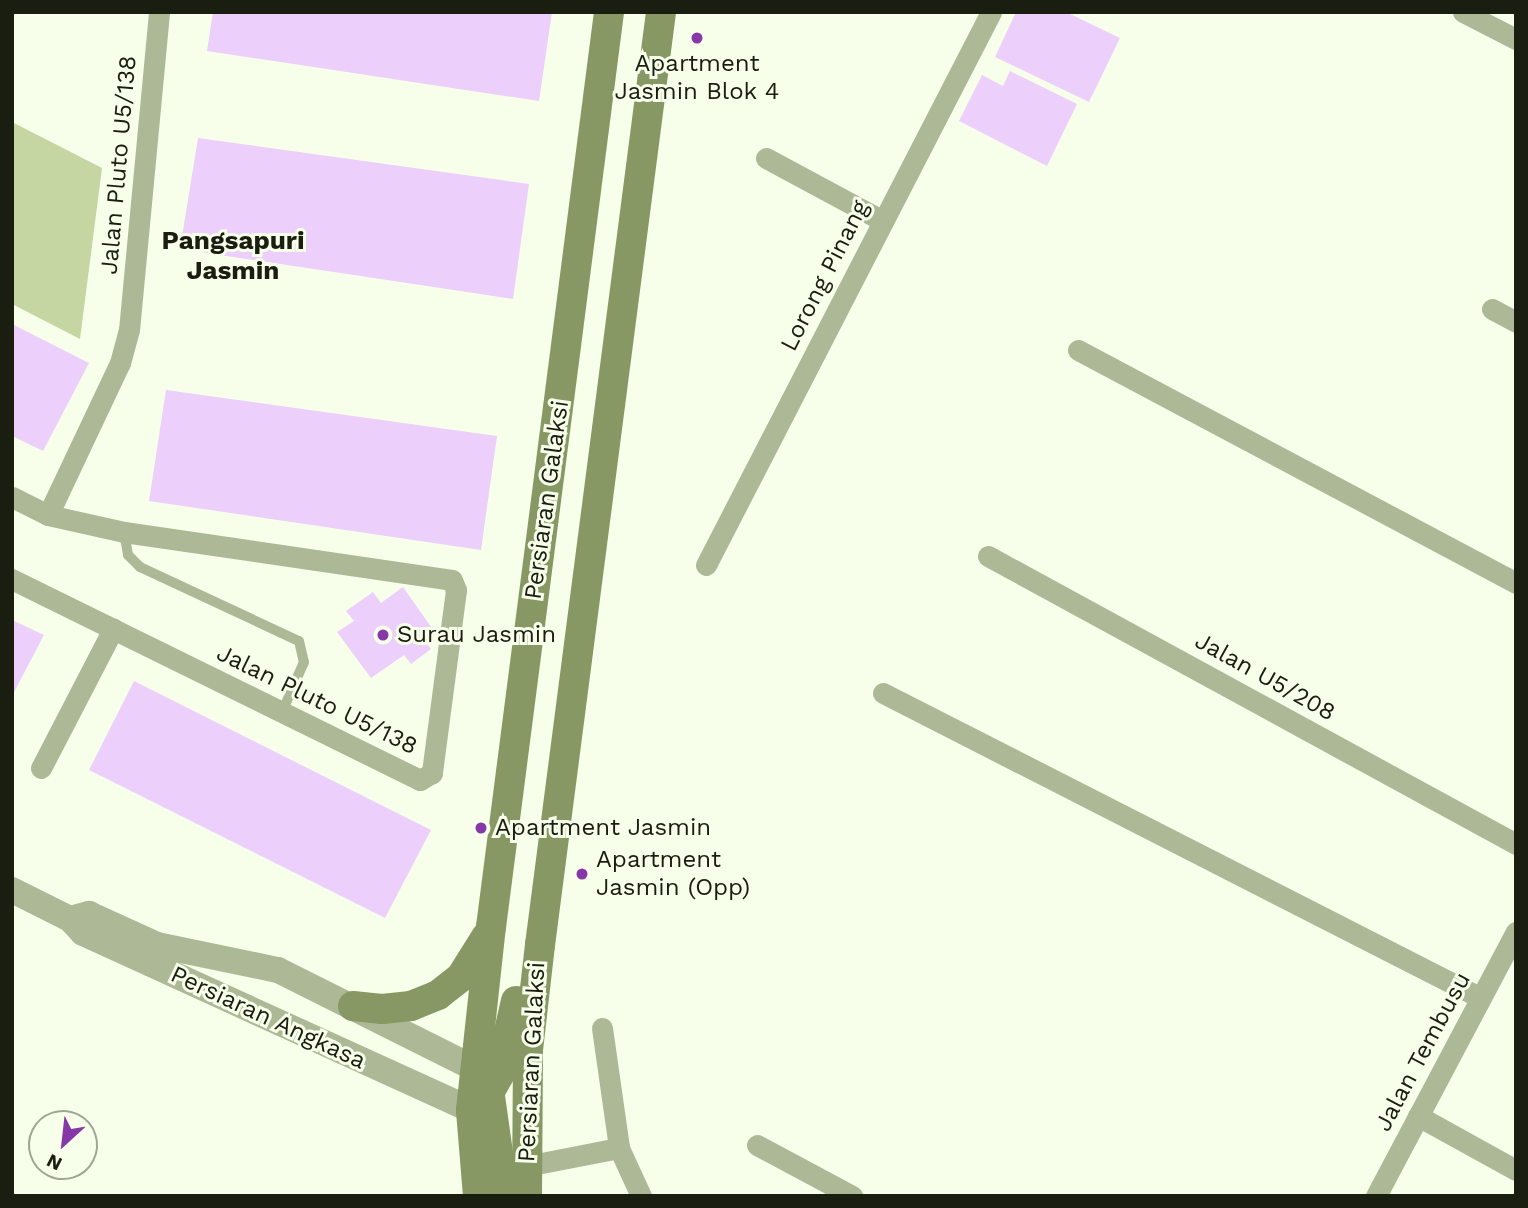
<!DOCTYPE html>
<style>
body{margin:0}
#map{position:relative;width:1528px;height:1208px;overflow:hidden;background:#f7ffea;font-family:"Work Sans",sans-serif}
div>[style]{position:absolute}
[style*='--x']{left:calc(var(--x)*1px);top:calc(var(--y)*1px);width:calc(var(--w)*1px);rotate:calc(var(--a)*1deg)}
.green>*{inset:0;background:#c5d6a3}
.building>*{inset:0;background:#eccffb}
.service>*{height:10px;margin:-5px;padding:0 5px;transform-origin:5px;border-radius:5px;background:#adb996}
.minor>*{height:21px;margin:-10.5px;padding:0 10.5px;transform-origin:10.5px;border-radius:10.5px;background:#adb996}
.tertiary>*{height:26px;margin:-13px;padding:0 13px;transform-origin:13px;border-radius:13px;background:#adb996}
.secondary>*{height:30px;margin:-15px;padding:0 15px;transform-origin:15px;border-radius:15px;background:#879864}
.dots>*{width:19px;height:19px;translate:-50% -50%;box-sizing:border-box;border:4px solid #f7ffea;border-radius:50%}
span{translate:-50% -50%;white-space:nowrap;text-align:center;line-height:1.15;-webkit-text-stroke:6px #f7ffea;paint-order:stroke}
.poi-label{font-size:24px;color:#1a1e11}
.left{translate:0 -50%;text-align:left}
.street-label{font-size:24px;color:#1a1e11}
.neighbourhood-label{font-size:26px;color:#1a1e11;font-weight:700}
.frame{position:absolute;inset:0;border:14px solid #1a1e11;pointer-events:none}
.north{position:absolute;left:28px;top:1110px;width:70px;height:70px;box-sizing:border-box;background:#f7ffea;border:2px solid #9fa593;border-radius:50%;rotate:207deg;font-size:19px;font-weight:700;line-height:28px;text-align:center;color:#1a1e11}
.north::after{content:'';display:block;margin:auto;width:24px;height:32px;background:#8638a8;clip-path:polygon(50% 0,100% 100%,50% 72%,0 100%)}
</style>
<div id="map">
<div class="green">
<div style="clip-path:polygon(12px 122px,102px 168px,80px 339px,12px 304px)"></div>
</div>
<div class="building">
<div style="clip-path:polygon(213px 12px,552px 12px,539px 101px,207px 51px)"></div>
<div style="clip-path:polygon(1016px 12px,1066px 12px,1120px 38px,1089px 102px,995px 57px)"></div>
<div style="clip-path:polygon(1010px 71px,1077px 104px,1047px 166px,959px 121px,982px 75px,1003px 86px)"></div>
<div style="clip-path:polygon(198px 138px,529px 184px,513px 299px,180px 249px)"></div>
<div style="clip-path:polygon(12px 324px,89px 363px,43px 451px,12px 436px)"></div>
<div style="clip-path:polygon(166px 390px,497px 436px,481px 550px,149px 501px)"></div>
<div style="clip-path:polygon(403px 587px,434px 631px,423px 638px,431px 649px,411px 664px,404px 655px,371px 678px,337px 632px,354px 621px,346px 611px,373px 592px,381px 603px)"></div>
<div style="clip-path:polygon(12px 620px,44px 635px,12px 696px)"></div>
<div style="clip-path:polygon(134px 681px,431px 830px,385px 918px,89px 770px)"></div>
</div>
<div class="service">
<div style="--x:124;--y:532;--w:23;--a:80"></div>
<div style="--x:128;--y:555;--w:17;--a:45"></div>
<div style="--x:140;--y:567;--w:175;--a:25"></div>
<div style="--x:299;--y:641;--w:22;--a:77"></div>
<div style="--x:304;--y:662;--w:55;--a:113.7"></div>
</div>
<div class="minor">
<div style="--x:1463;--y:12;--w:59;--a:27"></div>
<div style="--x:766;--y:158;--w:133;--a:28.3"></div>
<div style="--x:1492;--y:309;--w:27;--a:28"></div>
<div style="--x:1078;--y:350;--w:496;--a:28"></div>
<div style="--x:12;--y:497;--w:40;--a:26.6"></div>
<div style="--x:48;--y:515;--w:78;--a:12.6"></div>
<div style="--x:124;--y:532;--w:331;--a:8.3"></div>
<div style="--x:452;--y:580;--w:11;--a:68"></div>
<div style="--x:456;--y:590;--w:185;--a:97.5"></div>
<div style="--x:432;--y:773;--w:14;--a:150"></div>
<div style="--x:420;--y:780;--w:455;--a:-153.8"></div>
<div style="--x:48;--y:515;--w:168;--a:-64.7"></div>
<div style="--x:120;--y:363;--w:34;--a:-75"></div>
<div style="--x:129;--y:330;--w:319;--a:-84.6"></div>
<div style="--x:988;--y:556;--w:601;--a:28.61"></div>
<div style="--x:706;--y:565;--w:622;--a:-62.73"></div>
<div style="--x:883;--y:693;--w:671;--a:27.02"></div>
<div style="--x:41;--y:768;--w:157;--a:-62.6"></div>
<div style="--x:602;--y:1028;--w:121;--a:81.9"></div>
<div style="--x:1418;--y:1116;--w:112;--a:28.9"></div>
<div style="--x:757;--y:1145;--w:108;--a:28.2"></div>
<div style="--x:526;--y:1166;--w:95;--a:-11"></div>
<div style="--x:619;--y:1148;--w:53;--a:65.4"></div>
<div style="--x:1376;--y:1196;--w:299;--a:-62.1"></div>
</div>
<div class="tertiary">
<div style="--x:12;--y:890;--w:65;--a:26.6"></div>
<div style="--x:70;--y:919;--w:19;--a:47"></div>
<div style="--x:83;--y:933;--w:426;--a:24.5"></div>
<div style="--x:70;--y:919;--w:20;--a:-15"></div>
<div style="--x:89;--y:914;--w:75;--a:24.5"></div>
<div style="--x:157;--y:945;--w:124;--a:11.7"></div>
<div style="--x:278;--y:970;--w:221;--a:26.6"></div>
</div>
<div class="secondary">
<div style="--x:353;--y:1006;--w:29;--a:6"></div>
<div style="--x:382;--y:1009;--w:29;--a:-6"></div>
<div style="--x:411;--y:1006;--w:29;--a:-22"></div>
<div style="--x:438;--y:995;--w:29;--a:-38"></div>
<div style="--x:461;--y:977;--w:47;--a:-58"></div>
<div style="--x:488;--y:1082;--w:115;--a:82"></div>
<div style="--x:471;--y:1110;--w:13;--a:-27"></div>
<div style="--x:483;--y:1104;--w:33;--a:-61"></div>
<div style="--x:499;--y:1075;--w:76;--a:-77.1"></div>
<div style="--x:478;--y:1196;--w:86;--a:-94.7"></div>
<div style="--x:471;--y:1110;--w:184;--a:-83.8"></div>
<div style="--x:491;--y:927;--w:923;--a:-82.65"></div>
<div style="--x:527;--y:1196;--w:146;--a:-89.6"></div>
<div style="--x:528;--y:1050;--w:106;--a:-83.5"></div>
<div style="--x:540;--y:945;--w:941;--a:-82.61"></div>
</div>
<div class="dots">
<div style="left:697px;top:38px;background:#8638a8"></div>
<div style="left:383px;top:635px;background:#8638a8"></div>
<div style="left:481px;top:828px;background:#8638a8"></div>
<div style="left:582px;top:874px;background:#8638a8"></div>
</div>
<div class="poi-label">
<span style="left:697px;top:78px">Apartment<br>Jasmin Blok 4</span>
<span class="left" style="left:397px;top:635px">Surau Jasmin</span>
<span class="left" style="left:495px;top:828px">Apartment Jasmin</span>
<span class="left" style="left:596px;top:874px">Apartment<br>Jasmin (Opp)</span>
</div>
<div class="street-label">
<span style="left:119px;top:165px;rotate:-85deg">Jalan Pluto U5/138</span>
<span style="left:825px;top:276px;rotate:-63deg">Lorong Pinang</span>
<span style="left:547px;top:500px;rotate:-82deg">Persiaran Galaksi</span>
<span style="left:1265px;top:677px;rotate:29deg">Jalan U5/208</span>
<span style="left:317px;top:700px;rotate:26deg">Jalan Pluto U5/138</span>
<span style="left:268px;top:1018px;rotate:25deg">Persiaran Angkasa</span>
<span style="left:1423px;top:1052px;rotate:-62deg">Jalan Tembusu</span>
<span style="left:532px;top:1062px;rotate:-87deg">Persiaran Galaksi</span>
</div>
<div class="neighbourhood-label">
<span style="left:233px;top:256px">Pangsapuri<br>Jasmin</span>
</div>
<div class="frame"></div>
<div class="north">N</div>
</div>
